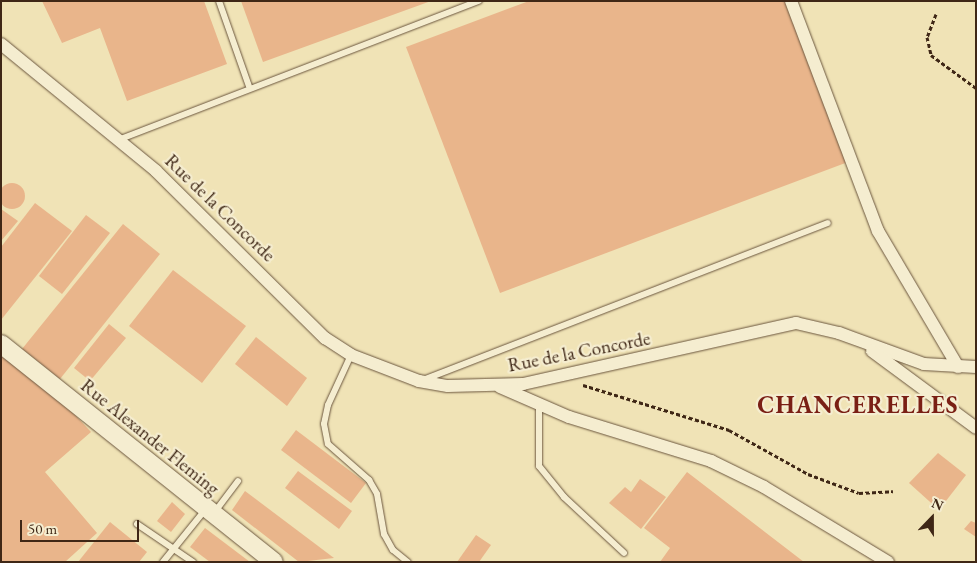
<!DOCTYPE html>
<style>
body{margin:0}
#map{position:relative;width:977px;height:563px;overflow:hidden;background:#f0e3b6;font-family:"EB Garamond",serif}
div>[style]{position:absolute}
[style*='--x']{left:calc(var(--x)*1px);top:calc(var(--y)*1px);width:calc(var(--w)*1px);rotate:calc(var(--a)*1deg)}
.building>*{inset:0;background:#e9b58b}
.round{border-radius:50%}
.path>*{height:3px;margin-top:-1.5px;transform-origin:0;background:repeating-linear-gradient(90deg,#3f2716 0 4px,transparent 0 6.5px)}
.roads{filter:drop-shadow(0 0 1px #6b563e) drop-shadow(0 0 1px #6b563e)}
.lane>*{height:6px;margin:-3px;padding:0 3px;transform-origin:3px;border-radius:3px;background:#f5edd0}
.street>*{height:12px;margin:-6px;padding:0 6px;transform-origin:6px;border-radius:6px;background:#f5edd0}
.secondary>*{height:18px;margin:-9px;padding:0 9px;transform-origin:9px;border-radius:9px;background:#f5edd0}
span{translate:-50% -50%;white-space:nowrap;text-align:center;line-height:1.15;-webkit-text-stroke:4.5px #f5edd0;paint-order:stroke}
.street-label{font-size:19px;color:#3f2716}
.district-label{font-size:24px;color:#7a1f14;font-weight:700;letter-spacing:1px}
.frame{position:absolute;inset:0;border:2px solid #3f2716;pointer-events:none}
.north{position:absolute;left:907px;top:493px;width:50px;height:50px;-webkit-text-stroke:4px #f5edd0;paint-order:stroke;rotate:22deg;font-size:14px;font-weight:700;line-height:20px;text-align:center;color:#3f2716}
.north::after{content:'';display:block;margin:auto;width:18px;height:22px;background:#3f2716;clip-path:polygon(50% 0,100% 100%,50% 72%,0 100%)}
.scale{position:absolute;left:20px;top:520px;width:119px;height:22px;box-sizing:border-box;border:2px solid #3f2716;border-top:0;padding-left:6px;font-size:15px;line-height:18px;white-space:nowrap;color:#3f2716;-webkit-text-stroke:4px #f5edd0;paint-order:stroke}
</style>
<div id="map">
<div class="building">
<div style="clip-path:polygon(42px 1px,204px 1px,227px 64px,127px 101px,100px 28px,62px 43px)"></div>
<div style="clip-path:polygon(241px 1px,431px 1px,263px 62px)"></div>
<div style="clip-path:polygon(529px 1px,786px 1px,848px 162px,500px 293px,406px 47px)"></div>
<div class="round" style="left:-1px;top:183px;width:26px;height:26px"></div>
<div style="clip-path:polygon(35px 203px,72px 231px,1px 320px,1px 247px)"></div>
<div style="clip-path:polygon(1px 209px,18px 221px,1px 241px)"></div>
<div style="clip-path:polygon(86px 215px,110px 233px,62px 294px,39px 276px)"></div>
<div style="clip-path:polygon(123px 224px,160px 254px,60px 379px,22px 349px)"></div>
<div style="clip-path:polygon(173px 270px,246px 326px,202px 383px,129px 326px)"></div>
<div style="clip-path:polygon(109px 324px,126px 338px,90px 381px,74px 368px)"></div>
<div style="clip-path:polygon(256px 337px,307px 378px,287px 406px,235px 364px)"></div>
<div style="clip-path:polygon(1px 348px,50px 388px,91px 432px,45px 472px,97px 533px,65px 562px,1px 562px)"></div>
<div style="clip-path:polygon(296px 430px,366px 483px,351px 503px,281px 450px)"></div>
<div style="clip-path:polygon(938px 453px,966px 475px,939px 510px,909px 483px)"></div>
<div style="clip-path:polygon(298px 471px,352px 511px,339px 529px,285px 488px)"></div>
<div style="clip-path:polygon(687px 472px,804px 562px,660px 562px,670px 548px,644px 528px)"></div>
<div style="clip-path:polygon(640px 479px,666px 497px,641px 529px,609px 503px,625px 487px,631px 492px)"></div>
<div style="clip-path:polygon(245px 491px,334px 558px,299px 562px,232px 510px)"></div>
<div style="clip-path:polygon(172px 502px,185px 514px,171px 532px,157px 521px)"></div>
<div style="clip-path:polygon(971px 521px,976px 523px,976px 537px,964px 529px)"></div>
<div style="clip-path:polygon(110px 522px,147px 552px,139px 562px,78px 562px)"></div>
<div style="clip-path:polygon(205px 528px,250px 562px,210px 562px,190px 547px)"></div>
<div style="clip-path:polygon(476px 535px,491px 545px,479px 562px,457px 562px)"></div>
</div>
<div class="path">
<div style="--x:936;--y:14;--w:25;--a:111"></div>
<div style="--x:927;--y:37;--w:18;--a:77"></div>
<div style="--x:931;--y:55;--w:56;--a:36.3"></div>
<div style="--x:583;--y:385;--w:153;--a:17.1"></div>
<div style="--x:729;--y:430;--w:90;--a:29.1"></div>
<div style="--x:808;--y:474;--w:54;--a:20.4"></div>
<div style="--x:859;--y:493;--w:34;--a:-3"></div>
</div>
<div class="roads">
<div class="lane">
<div style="--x:219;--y:1;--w:90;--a:70.6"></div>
<div style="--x:118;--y:140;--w:387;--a:-21.1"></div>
<div style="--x:351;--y:355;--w:55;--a:114.7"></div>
<div style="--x:328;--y:405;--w:19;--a:102"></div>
<div style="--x:324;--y:424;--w:20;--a:79"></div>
<div style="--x:328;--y:444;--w:55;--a:41.3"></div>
<div style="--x:369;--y:480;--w:16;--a:60"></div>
<div style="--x:377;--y:494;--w:41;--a:80.1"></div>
<div style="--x:384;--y:534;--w:18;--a:61"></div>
<div style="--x:393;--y:550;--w:19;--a:39"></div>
<div style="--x:423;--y:380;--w:434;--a:-21.2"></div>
<div style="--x:539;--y:406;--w:60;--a:90"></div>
<div style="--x:539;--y:466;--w:40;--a:51"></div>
<div style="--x:564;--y:497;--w:82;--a:43"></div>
<div style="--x:214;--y:513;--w:40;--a:-53"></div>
<div style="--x:137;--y:524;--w:68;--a:34.2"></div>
<div style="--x:163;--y:562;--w:67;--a:-51.1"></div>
</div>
<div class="street">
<div style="--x:791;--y:1;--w:246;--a:69.3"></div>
<div style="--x:878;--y:231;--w:158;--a:59.5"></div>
<div style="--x:1;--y:44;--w:200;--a:39.3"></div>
<div style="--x:156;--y:171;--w:238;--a:44.7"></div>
<div style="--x:325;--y:338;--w:31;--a:33"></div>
<div style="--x:351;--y:355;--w:73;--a:20.9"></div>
<div style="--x:419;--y:381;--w:29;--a:10"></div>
<div style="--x:448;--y:386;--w:75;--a:-1.5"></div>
<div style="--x:523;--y:384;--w:280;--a:-12.6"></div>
<div style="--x:796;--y:323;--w:44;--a:13.1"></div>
<div style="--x:839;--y:333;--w:90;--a:20"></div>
<div style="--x:924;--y:364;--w:52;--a:3.3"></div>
<div style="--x:872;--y:351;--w:129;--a:36.5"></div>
<div style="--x:500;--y:387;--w:75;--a:23.5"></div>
<div style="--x:569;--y:417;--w:149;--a:17.2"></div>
<div style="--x:711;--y:461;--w:59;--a:26.1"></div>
<div style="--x:764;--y:487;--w:145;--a:31.2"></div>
</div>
<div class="secondary">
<div style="--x:1;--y:344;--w:349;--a:38.6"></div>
</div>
</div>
<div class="street-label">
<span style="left:220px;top:208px;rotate:44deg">Rue de la Concorde</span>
<span style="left:579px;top:352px;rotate:-11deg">Rue de la Concorde</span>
<span style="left:150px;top:437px;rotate:39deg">Rue Alexander Fleming</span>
</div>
<div class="district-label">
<span style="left:858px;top:405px">CHANCERELLES</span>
</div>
<div class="frame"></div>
<div class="north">N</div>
<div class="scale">50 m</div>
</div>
